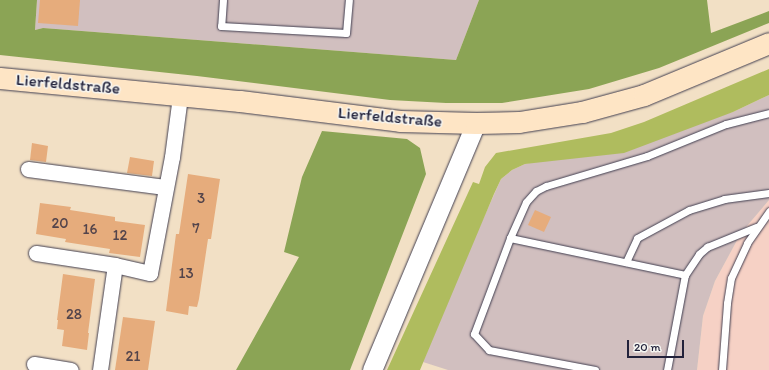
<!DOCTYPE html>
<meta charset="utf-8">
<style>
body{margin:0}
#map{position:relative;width:769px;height:370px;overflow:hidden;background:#f2e0c5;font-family:Itim,sans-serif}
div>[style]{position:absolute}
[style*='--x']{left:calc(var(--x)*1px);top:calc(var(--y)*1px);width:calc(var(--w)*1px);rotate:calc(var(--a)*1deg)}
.built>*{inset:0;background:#f6d1c5}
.industrial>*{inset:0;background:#d1bfbf}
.green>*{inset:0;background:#afbc5e}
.forest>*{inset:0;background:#8ba455}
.building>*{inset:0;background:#e6ac7c}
.roads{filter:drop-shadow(0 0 1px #413e50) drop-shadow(0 0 1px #413e50)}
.service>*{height:7px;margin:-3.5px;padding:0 3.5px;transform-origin:3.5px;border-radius:3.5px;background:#fff}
.minor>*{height:15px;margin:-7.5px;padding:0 7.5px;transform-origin:7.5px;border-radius:7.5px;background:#fff}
.tertiary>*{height:19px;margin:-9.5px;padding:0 9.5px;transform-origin:9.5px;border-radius:9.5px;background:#fff}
.secondary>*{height:21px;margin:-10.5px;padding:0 10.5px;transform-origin:10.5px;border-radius:10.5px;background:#fee5c5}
span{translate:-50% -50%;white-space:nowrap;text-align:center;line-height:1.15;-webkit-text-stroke:3px #f6f6f2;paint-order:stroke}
.number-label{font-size:15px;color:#53444b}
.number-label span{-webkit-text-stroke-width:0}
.street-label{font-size:17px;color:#22223b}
.scale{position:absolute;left:627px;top:340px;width:57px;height:18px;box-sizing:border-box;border:2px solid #22223b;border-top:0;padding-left:5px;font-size:12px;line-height:14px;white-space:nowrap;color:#22223b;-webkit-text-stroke:3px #f6f6f2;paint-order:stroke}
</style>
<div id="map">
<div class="built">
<div style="clip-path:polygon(769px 200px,769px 370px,697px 370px,703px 316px,715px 281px,741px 233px)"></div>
</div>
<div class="industrial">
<div style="clip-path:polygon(37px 0,479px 0,456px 60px,43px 28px,35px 30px)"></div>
<div style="clip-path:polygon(769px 95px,769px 200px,741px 233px,715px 281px,703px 316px,697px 370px,448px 370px,423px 362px,467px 255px,501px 179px,512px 170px,525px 164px,733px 112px)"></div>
</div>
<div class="green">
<div style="clip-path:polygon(769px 69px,769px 95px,733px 112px,624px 153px,525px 164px,512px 170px,501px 179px,494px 194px,420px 370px,387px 370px,473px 182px,479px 184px,485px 167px,496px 153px,611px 133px,644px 122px)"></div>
</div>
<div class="forest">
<div style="clip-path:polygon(0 0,37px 0,35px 30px,43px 28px,456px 60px,479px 0,707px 0,711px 33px,769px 11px,769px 23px,659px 68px,589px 89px,502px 103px,446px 103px,390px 100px,197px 76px,0 55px)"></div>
<div style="clip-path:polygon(322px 131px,407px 139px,420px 148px,426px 174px,350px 370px,236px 370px,299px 257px,284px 252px,302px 177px)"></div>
</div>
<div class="building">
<div style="clip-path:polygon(40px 0,80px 0,78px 26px,38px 23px)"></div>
<div style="clip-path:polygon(32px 143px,48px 146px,46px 162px,30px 160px)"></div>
<div style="clip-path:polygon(130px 157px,154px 161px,152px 176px,127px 173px)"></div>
<div style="clip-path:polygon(188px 174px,220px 179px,211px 239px,208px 239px,199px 299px,197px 307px,189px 306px,188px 315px,166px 311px,176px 234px,179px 234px)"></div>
<div style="clip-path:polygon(40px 203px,71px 207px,70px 210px,115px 217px,115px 221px,145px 225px,140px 257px,109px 253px,110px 249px,65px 242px,66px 239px,36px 234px)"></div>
<div style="clip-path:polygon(535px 210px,551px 217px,544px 232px,528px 225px)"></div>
<div style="clip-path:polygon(63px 274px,95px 279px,88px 333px,89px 333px,87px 350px,62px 346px,64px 330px,57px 329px,58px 320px,57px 320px)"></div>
<div style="clip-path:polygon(123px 317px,155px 321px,148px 370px,115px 370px)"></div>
</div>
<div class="roads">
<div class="service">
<div style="--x:223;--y:0;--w:26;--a:94"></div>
<div style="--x:221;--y:26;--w:125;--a:3.2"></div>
<div style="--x:346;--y:33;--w:33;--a:-85"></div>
<div style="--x:510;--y:238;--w:179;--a:11.9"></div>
<div style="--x:626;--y:262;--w:26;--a:-65"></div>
<div style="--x:637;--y:238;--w:59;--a:-28.3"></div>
<div style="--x:689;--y:210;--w:37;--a:-17"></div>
<div style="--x:724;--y:199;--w:45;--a:-7.6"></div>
<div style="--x:595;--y:370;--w:108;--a:-169.3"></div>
<div style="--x:489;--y:350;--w:22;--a:-133"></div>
<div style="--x:474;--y:334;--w:103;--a:-69.4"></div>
<div style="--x:510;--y:238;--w:39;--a:-66"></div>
<div style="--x:526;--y:202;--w:15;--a:-48"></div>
<div style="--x:536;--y:191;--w:11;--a:-27"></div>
<div style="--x:546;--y:186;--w:105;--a:-16.5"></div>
<div style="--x:647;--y:156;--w:85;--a:-22.1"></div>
<div style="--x:726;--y:124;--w:44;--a:-14.3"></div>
<div style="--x:667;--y:370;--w:97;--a:-79.3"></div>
<div style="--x:685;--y:275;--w:25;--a:-56"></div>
<div style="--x:699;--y:254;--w:11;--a:-41"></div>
<div style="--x:707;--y:247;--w:53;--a:-22.2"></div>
<div style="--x:722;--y:370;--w:67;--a:-85.7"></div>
<div style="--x:727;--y:303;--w:25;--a:-81"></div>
<div style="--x:731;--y:278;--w:38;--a:-65"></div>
<div style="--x:747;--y:243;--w:39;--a:-55"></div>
</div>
<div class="minor">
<div style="--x:28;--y:169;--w:138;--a:7.5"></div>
<div style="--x:36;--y:253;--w:80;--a:8.6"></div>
<div style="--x:34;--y:364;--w:37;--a:9"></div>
<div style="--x:100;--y:370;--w:106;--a:-81.9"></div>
<div style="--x:115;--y:265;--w:36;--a:13"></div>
<div style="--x:150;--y:273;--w:118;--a:-79.3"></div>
<div style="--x:172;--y:157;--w:62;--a:-82.5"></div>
</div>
<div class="tertiary">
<div style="--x:372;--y:370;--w:268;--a:-67.2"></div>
</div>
<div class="secondary">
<div style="--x:0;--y:78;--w:241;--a:5.5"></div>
<div style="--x:240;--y:101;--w:161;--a:7.1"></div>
<div style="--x:400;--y:121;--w:76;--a:1.5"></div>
<div style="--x:476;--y:123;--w:43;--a:-1.3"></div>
<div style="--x:519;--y:122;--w:64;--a:-9"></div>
<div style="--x:582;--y:112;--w:64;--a:-15.3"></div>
<div style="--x:644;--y:95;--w:135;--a:-22.6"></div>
</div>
</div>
<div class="number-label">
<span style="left:201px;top:199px">3</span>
<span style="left:60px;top:224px">20</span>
<span style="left:196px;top:229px">7</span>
<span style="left:90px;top:230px">16</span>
<span style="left:120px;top:236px">12</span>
<span style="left:186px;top:274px">13</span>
<span style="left:74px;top:315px">28</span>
<span style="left:133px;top:357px">21</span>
</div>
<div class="street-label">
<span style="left:68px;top:84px;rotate:5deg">Lierfeldstraße</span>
<span style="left:390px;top:117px;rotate:5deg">Lierfeldstraße</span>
</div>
<div class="scale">20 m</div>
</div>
